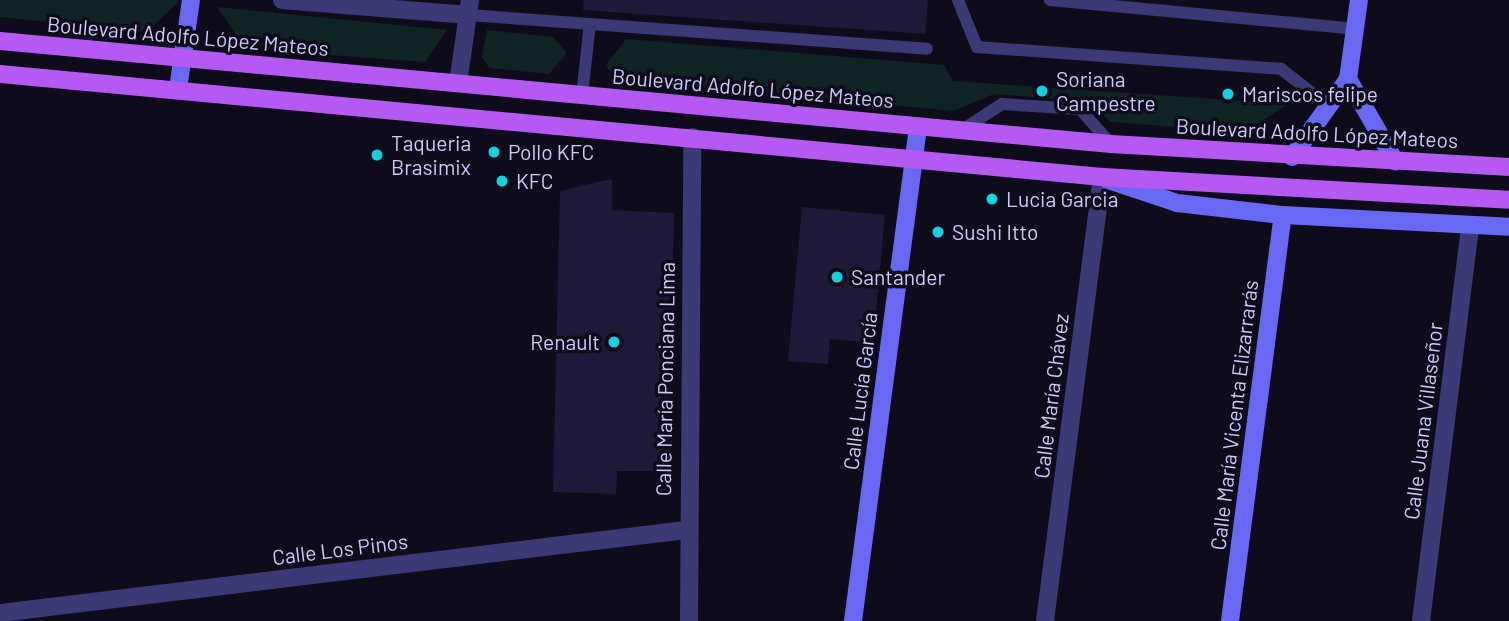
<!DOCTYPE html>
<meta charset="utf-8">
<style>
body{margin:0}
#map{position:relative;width:1509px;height:621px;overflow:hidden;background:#0e0c1b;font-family:Barlow,sans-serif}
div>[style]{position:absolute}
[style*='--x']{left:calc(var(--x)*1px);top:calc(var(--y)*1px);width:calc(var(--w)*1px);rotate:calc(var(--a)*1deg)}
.green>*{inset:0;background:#102423}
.building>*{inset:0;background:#1f1a3a}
.lane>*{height:12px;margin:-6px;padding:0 6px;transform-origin:6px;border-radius:6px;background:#3b3a76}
.street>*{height:18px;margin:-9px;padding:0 9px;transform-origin:9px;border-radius:9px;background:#3b3a76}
.secondary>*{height:18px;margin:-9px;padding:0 9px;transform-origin:9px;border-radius:9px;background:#6868f4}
.primary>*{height:18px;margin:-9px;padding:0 9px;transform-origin:9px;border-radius:9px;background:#b559f3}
.dots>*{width:19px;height:19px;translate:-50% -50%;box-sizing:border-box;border:4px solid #0e0c1b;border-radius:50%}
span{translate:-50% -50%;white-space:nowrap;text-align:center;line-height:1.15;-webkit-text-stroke:7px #0e0c1b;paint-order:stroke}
.street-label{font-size:21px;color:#cecafb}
.poi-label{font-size:21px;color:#cecafb}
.left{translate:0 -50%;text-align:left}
.right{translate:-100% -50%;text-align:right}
</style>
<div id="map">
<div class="green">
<div style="clip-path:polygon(0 0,177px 0,177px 3px,147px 32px,0 17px)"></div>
<div style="clip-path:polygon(217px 7px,447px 30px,425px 62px,246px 49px)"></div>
<div style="clip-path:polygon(487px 30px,553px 37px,567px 53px,549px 74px,489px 68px,482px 57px)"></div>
<div style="clip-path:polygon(626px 39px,944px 65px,953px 81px,1288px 104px,1244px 132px,1111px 122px,1089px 102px,994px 94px,953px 111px,614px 78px,606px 65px)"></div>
</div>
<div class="building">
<div style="clip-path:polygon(584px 0,928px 0,925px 34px,583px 10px)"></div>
<div style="clip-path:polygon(612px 179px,612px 210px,674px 213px,668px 471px,617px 471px,616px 494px,553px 492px,560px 191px)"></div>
<div style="clip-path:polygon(802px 207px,885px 215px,873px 343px,830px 339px,828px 364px,788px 361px)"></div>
</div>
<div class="lane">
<div style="--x:958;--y:0;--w:51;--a:68"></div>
<div style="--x:977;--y:47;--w:305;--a:4.1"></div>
<div style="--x:1281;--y:69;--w:61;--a:37.6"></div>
<div style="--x:1050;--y:0;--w:306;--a:5.4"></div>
<div style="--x:468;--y:15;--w:460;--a:4.2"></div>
<div style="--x:582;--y:95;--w:71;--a:-83.6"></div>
<div style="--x:962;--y:130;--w:48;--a:-33"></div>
<div style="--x:1002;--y:104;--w:78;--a:3.7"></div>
<div style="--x:1080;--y:109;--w:47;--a:48.5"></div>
</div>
<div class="street">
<div style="--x:282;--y:0;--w:187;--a:4.6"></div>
<div style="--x:458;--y:83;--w:84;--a:-81.8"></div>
<div style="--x:0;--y:613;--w:691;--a:-6.9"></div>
<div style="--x:689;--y:621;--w:484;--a:-89.6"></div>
<div style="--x:1045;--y:621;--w:448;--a:-82.7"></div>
<div style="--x:1421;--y:621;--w:398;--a:-82.9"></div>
</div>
<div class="secondary">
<div style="--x:1348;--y:79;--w:95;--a:60.2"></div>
<div style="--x:178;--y:89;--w:90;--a:-81.7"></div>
<div style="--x:1292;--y:157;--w:96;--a:-54.3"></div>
<div style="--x:1348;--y:79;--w:80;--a:-82.1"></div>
<div style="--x:1108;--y:180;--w:73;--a:18.4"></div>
<div style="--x:1177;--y:203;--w:107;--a:6.5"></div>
<div style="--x:1283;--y:215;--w:226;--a:3"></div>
<div style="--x:853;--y:621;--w:499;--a:-82.5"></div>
<div style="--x:1230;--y:621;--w:409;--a:-82.6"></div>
</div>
<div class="primary">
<div style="--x:0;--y:41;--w:1116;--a:5.3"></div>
<div style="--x:1111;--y:144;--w:399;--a:3.3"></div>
<div style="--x:0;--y:74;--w:1107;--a:5.34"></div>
<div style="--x:1102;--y:177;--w:408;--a:3.2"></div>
</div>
<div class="dots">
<div style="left:1042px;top:91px;background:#10d2e1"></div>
<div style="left:1228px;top:94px;background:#10d2e1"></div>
<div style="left:494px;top:152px;background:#10d2e1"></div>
<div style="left:377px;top:155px;background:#10d2e1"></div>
<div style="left:502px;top:181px;background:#10d2e1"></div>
<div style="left:992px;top:199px;background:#10d2e1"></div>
<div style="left:938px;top:232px;background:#10d2e1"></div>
<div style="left:837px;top:277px;background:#10d2e1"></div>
<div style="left:614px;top:342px;background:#10d2e1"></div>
</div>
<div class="street-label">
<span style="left:188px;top:36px;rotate:5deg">Boulevard Adolfo López Mateos</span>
<span style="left:753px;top:88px;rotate:5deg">Boulevard Adolfo López Mateos</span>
<span style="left:1317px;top:133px;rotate:3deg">Boulevard Adolfo López Mateos</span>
<span style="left:665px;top:379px;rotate:-89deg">Calle María Ponciana Lima</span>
<span style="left:860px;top:391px;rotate:-83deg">Calle Lucía García</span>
<span style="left:1051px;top:396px;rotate:-83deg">Calle María Chávez</span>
<span style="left:1234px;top:415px;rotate:-83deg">Calle María Vicenta Elizarrarás</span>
<span style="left:1423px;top:421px;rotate:-83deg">Calle Juana Villaseñor</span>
<span style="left:340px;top:549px;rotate:-7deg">Calle Los Pinos</span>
</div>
<div class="poi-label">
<span class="left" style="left:1056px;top:91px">Soriana<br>Campestre</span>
<span class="left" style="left:1242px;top:94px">Mariscos felipe</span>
<span class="left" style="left:391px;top:155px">Taqueria<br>Brasimix</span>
<span class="left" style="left:508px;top:152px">Pollo KFC</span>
<span class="left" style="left:516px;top:181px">KFC</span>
<span class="left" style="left:1006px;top:199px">Lucia Garcia</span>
<span class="left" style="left:952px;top:232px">Sushi Itto</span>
<span class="left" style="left:851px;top:277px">Santander</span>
<span class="right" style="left:600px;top:342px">Renault</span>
</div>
</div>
